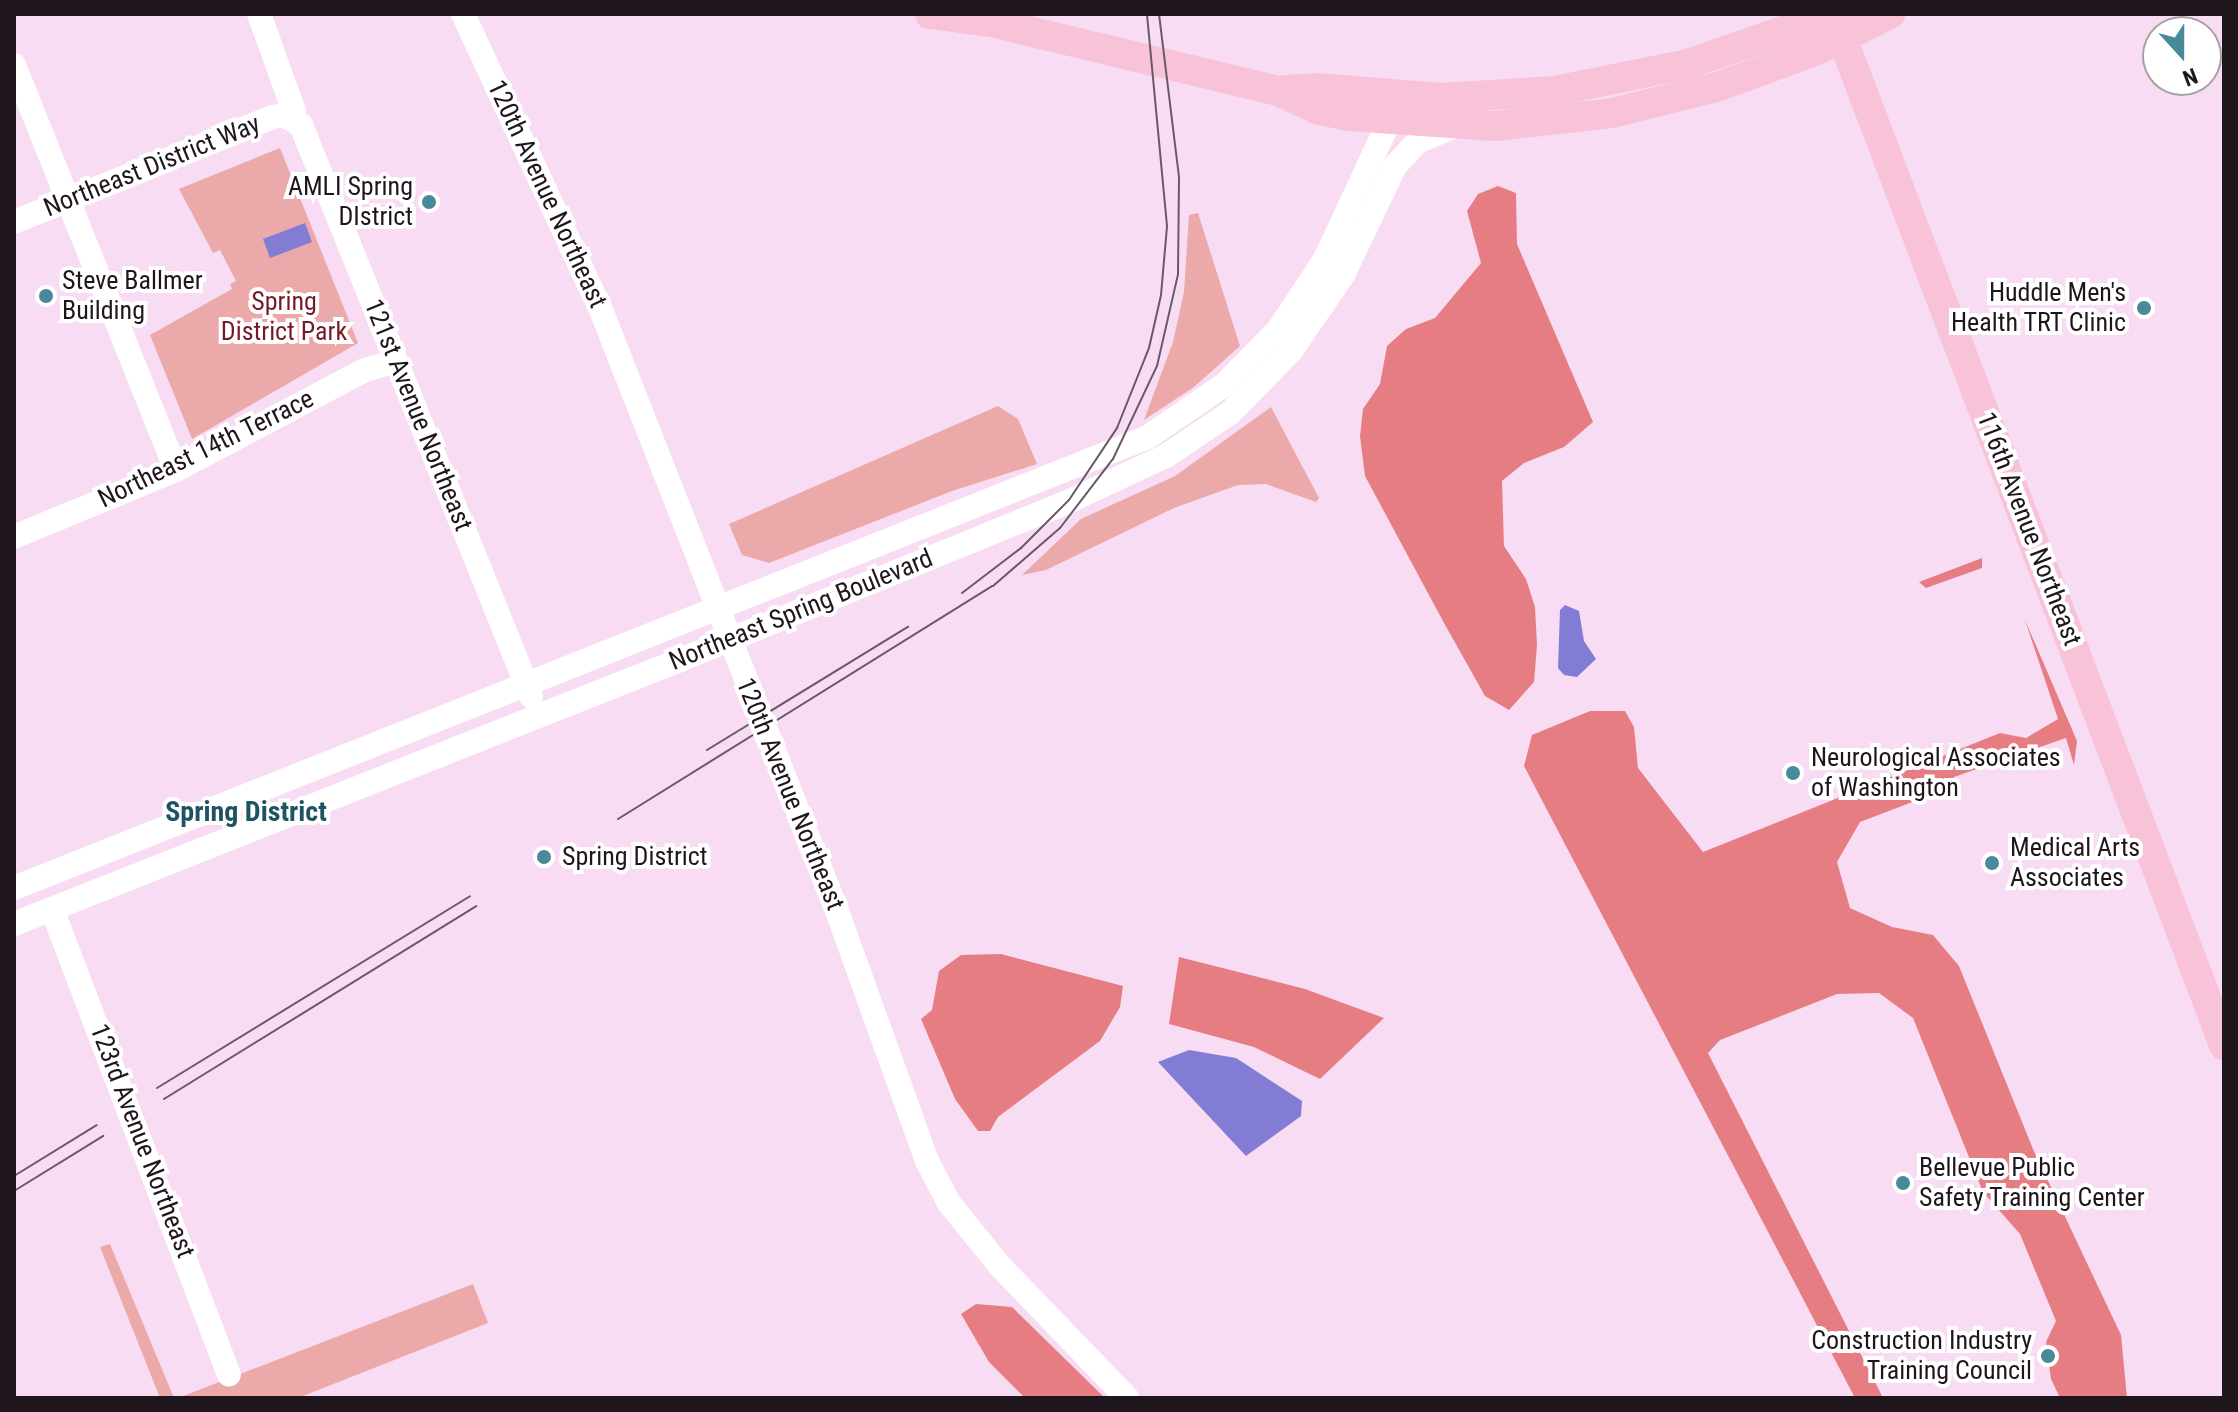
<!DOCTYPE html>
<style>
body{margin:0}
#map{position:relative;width:2238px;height:1412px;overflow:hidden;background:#f8dcf4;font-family:"Roboto Condensed",sans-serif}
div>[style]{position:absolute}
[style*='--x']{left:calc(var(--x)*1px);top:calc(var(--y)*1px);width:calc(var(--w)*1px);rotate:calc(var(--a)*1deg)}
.green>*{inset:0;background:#eca9aa}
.forest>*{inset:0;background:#e67d82}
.water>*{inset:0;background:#827cd4}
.minor>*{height:24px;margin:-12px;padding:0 12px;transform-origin:12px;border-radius:12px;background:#fff}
.major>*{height:30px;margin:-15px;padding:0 15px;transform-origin:15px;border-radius:15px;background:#f8c2d8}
.tram>*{height:2px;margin:-1px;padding:0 1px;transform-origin:1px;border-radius:1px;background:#695966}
.dots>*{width:22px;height:22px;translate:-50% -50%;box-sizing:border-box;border:4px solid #fff;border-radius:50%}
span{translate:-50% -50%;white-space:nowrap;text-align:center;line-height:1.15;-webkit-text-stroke:8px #fff;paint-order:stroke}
.street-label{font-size:26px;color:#1f151d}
.poi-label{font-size:26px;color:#1f151d}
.right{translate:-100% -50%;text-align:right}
.left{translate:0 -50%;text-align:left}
.park-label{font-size:26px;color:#761826}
.neighbourhood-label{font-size:28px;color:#1e5461;font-weight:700}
.frame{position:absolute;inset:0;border:16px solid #1f151d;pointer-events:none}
.north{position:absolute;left:2142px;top:16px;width:80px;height:80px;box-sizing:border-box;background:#fff;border:2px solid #a5a1a5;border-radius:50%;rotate:159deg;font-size:22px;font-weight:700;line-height:32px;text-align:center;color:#1f151d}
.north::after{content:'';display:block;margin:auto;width:28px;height:36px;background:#488a9a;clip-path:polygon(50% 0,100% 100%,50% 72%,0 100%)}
</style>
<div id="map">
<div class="green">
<div style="clip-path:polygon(280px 148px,358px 343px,192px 439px,150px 335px,232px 289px,230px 284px,236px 281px,220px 250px,213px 253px,179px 189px)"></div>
<div style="clip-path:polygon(1198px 213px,1240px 346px,1194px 387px,1144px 420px,1173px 342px,1184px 292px,1189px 215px)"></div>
<div style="clip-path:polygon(998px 406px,1018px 419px,1037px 464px,952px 491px,769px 563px,742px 555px,729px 524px)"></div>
<div style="clip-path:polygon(1271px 407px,1319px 498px,1316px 502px,1266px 484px,1238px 485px,1174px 508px,1046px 570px,1022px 575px,1081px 519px,1175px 476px)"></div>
<div style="clip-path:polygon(110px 1244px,174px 1398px,160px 1398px,100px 1247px)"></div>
<div style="clip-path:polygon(473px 1284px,488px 1323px,298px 1398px,178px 1398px)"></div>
</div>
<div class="forest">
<div style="clip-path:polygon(1498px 186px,1516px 193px,1517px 244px,1593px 422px,1564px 447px,1524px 463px,1502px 481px,1504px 546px,1526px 579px,1535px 607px,1537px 645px,1534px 682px,1509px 710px,1485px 696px,1444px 623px,1365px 476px,1360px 436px,1363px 409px,1380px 384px,1387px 346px,1406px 329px,1435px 318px,1481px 263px,1467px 211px,1478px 194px)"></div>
<div style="clip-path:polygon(1982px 558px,1982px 568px,1926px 588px,1919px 582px)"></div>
<div style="clip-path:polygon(2025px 620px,2077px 741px,2074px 765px,2066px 738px,1954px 777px,1949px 788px,1860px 822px,1837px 862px,1850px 908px,1892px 927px,1933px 935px,1959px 966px,2033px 1149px,2121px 1335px,2127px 1398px,2060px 1398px,2051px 1379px,2046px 1342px,2056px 1321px,2020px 1234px,1983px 1192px,1913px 1018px,1879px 993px,1837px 994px,1720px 1040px,1708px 1053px,1883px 1398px,1855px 1398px,1524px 766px,1532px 735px,1590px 711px,1625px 711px,1634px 727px,1638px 768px,1703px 852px,2000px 733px,2026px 738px,2058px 719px)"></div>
<div style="clip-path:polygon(1001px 954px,1123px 986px,1120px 1007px,1100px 1041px,998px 1117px,990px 1131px,978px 1131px,955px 1099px,921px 1019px,932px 1010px,939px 971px,961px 955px)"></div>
<div style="clip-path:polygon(1179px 957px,1305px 989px,1384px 1018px,1320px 1079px,1254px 1047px,1169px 1024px)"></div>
<div style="clip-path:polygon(976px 1304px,1012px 1307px,1105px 1398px,1025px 1398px,989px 1362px,961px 1314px)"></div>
</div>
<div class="water">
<div style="clip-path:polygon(305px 223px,312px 242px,270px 258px,263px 239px)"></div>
<div style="clip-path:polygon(1565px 605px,1579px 611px,1584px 641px,1596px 659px,1577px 677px,1564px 675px,1558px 668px,1560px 610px)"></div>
<div style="clip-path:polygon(1189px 1050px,1236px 1058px,1302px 1101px,1301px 1116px,1246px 1156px,1158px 1062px)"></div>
</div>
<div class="minor">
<div style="--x:259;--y:14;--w:103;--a:70.2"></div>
<div style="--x:463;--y:14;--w:327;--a:65"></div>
<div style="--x:601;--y:310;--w:646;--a:68.56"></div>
<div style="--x:837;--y:911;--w:266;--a:70.2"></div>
<div style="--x:927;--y:1161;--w:47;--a:62.4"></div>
<div style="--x:949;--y:1203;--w:81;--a:51"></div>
<div style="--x:1000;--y:1266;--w:183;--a:46.1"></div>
<div style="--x:14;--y:65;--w:436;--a:68.2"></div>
<div style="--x:14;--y:222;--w:279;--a:-22.1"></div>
<div style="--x:273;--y:117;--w:10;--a:-11"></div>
<div style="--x:283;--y:115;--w:21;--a:29"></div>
<div style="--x:301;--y:125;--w:616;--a:68.06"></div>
<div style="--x:14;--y:537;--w:175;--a:-22.5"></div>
<div style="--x:176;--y:470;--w:214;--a:-27.9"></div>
<div style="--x:365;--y:370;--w:32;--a:-16"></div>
<div style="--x:14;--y:888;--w:1220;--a:-21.69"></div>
<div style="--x:1148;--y:437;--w:92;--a:-34.4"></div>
<div style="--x:1224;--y:385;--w:78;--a:-45.5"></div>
<div style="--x:1279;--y:329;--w:84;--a:-56.7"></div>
<div style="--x:1325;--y:259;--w:151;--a:-65"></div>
<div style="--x:1389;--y:122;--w:19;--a:-35"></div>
<div style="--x:52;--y:909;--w:498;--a:69.2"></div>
<div style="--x:14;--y:924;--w:722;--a:-21.62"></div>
<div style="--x:685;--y:658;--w:420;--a:-22.2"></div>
<div style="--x:1074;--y:499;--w:102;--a:-25.1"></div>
<div style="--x:1166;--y:456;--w:77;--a:-33.9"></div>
<div style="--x:1230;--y:413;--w:87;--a:-45.5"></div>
<div style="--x:1291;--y:351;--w:92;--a:-55.6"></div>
<div style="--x:1343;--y:275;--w:121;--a:-64.5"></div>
<div style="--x:1395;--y:166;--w:33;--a:-47"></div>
<div style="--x:1417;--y:142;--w:41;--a:-22.8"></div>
</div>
<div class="major">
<div style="--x:930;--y:14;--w:62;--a:7.5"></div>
<div style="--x:991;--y:22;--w:295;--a:13.5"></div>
<div style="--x:1278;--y:91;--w:45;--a:24.9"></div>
<div style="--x:1319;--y:110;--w:31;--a:11"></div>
<div style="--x:1349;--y:116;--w:146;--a:3.9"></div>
<div style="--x:1495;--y:126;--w:118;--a:-6.3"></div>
<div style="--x:1612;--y:113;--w:108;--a:-13.9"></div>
<div style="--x:1717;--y:87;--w:104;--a:-20.2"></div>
<div style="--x:1815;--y:51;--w:84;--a:-26.3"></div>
<div style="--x:1833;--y:14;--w:1103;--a:69.23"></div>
<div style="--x:1284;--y:90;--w:33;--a:-3"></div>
<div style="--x:1317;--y:88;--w:124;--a:4.6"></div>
<div style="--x:1441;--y:98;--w:114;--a:-3.5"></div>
<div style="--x:1555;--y:91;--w:136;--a:-11.5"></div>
<div style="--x:1688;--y:64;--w:151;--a:-19.3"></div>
</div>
<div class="tram">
<div style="--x:962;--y:593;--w:74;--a:-37.3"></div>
<div style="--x:1021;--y:548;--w:68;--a:-45"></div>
<div style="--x:1069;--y:500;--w:87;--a:-56.3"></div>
<div style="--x:1117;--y:428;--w:86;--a:-68.2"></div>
<div style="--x:1149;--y:348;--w:54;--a:-77.2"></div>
<div style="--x:1161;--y:295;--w:69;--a:-85"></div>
<div style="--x:1167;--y:226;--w:213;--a:-95.4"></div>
<div style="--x:707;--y:750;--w:236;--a:-31.5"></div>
<div style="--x:618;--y:819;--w:441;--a:-31.9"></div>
<div style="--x:993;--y:586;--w:89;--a:-40.9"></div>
<div style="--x:1060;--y:528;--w:87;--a:-52.5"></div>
<div style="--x:1113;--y:459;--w:103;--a:-64.7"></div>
<div style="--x:1157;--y:366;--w:94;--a:-77.1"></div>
<div style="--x:1178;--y:274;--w:97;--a:-89.4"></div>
<div style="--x:1179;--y:177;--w:164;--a:-97"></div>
<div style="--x:157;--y:1088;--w:367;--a:-31.5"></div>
<div style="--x:164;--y:1099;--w:367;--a:-31.7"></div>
<div style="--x:14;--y:1176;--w:97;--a:-31.6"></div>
<div style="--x:14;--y:1191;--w:105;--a:-31.7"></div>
</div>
<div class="dots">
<div style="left:429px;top:202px;background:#488a9a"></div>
<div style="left:46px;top:296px;background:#488a9a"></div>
<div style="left:2144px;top:308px;background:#488a9a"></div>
<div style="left:1793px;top:773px;background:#488a9a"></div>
<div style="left:544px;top:857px;background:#488a9a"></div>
<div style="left:1992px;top:863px;background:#488a9a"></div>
<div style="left:1903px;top:1183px;background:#488a9a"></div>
<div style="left:2048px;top:1356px;background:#488a9a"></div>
</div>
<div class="street-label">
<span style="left:152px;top:166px;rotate:-22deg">Northeast District Way</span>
<span style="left:547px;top:194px;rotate:65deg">120th Avenue Northeast</span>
<span style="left:418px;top:415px;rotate:68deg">121st Avenue Northeast</span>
<span style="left:206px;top:449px;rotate:-26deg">Northeast 14th Terrace</span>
<span style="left:2029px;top:529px;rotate:69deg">116th Avenue Northeast</span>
<span style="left:801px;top:610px;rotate:-22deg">Northeast Spring Boulevard</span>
<span style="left:790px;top:794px;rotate:68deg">120th Avenue Northeast</span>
<span style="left:142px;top:1141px;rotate:69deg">123rd Avenue Northeast</span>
</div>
<div class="poi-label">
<span class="right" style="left:413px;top:202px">AMLI Spring<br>DIstrict</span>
<span class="left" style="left:62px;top:296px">Steve Ballmer<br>Building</span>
<span class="right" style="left:2126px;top:308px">Huddle Men's<br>Health TRT Clinic</span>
<span class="left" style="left:1811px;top:773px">Neurological Associates<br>of Washington</span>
<span class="left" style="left:2010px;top:863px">Medical Arts<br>Associates</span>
<span class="left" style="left:562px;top:857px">Spring District</span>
<span class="left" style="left:1919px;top:1183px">Bellevue Public<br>Safety Training Center</span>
<span class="right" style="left:2032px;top:1356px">Construction Industry<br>Training Council</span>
</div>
<div class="park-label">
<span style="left:284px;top:317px">Spring<br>District Park</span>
</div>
<div class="neighbourhood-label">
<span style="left:246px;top:812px">Spring District</span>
</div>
<div class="frame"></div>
<div class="north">N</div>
</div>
